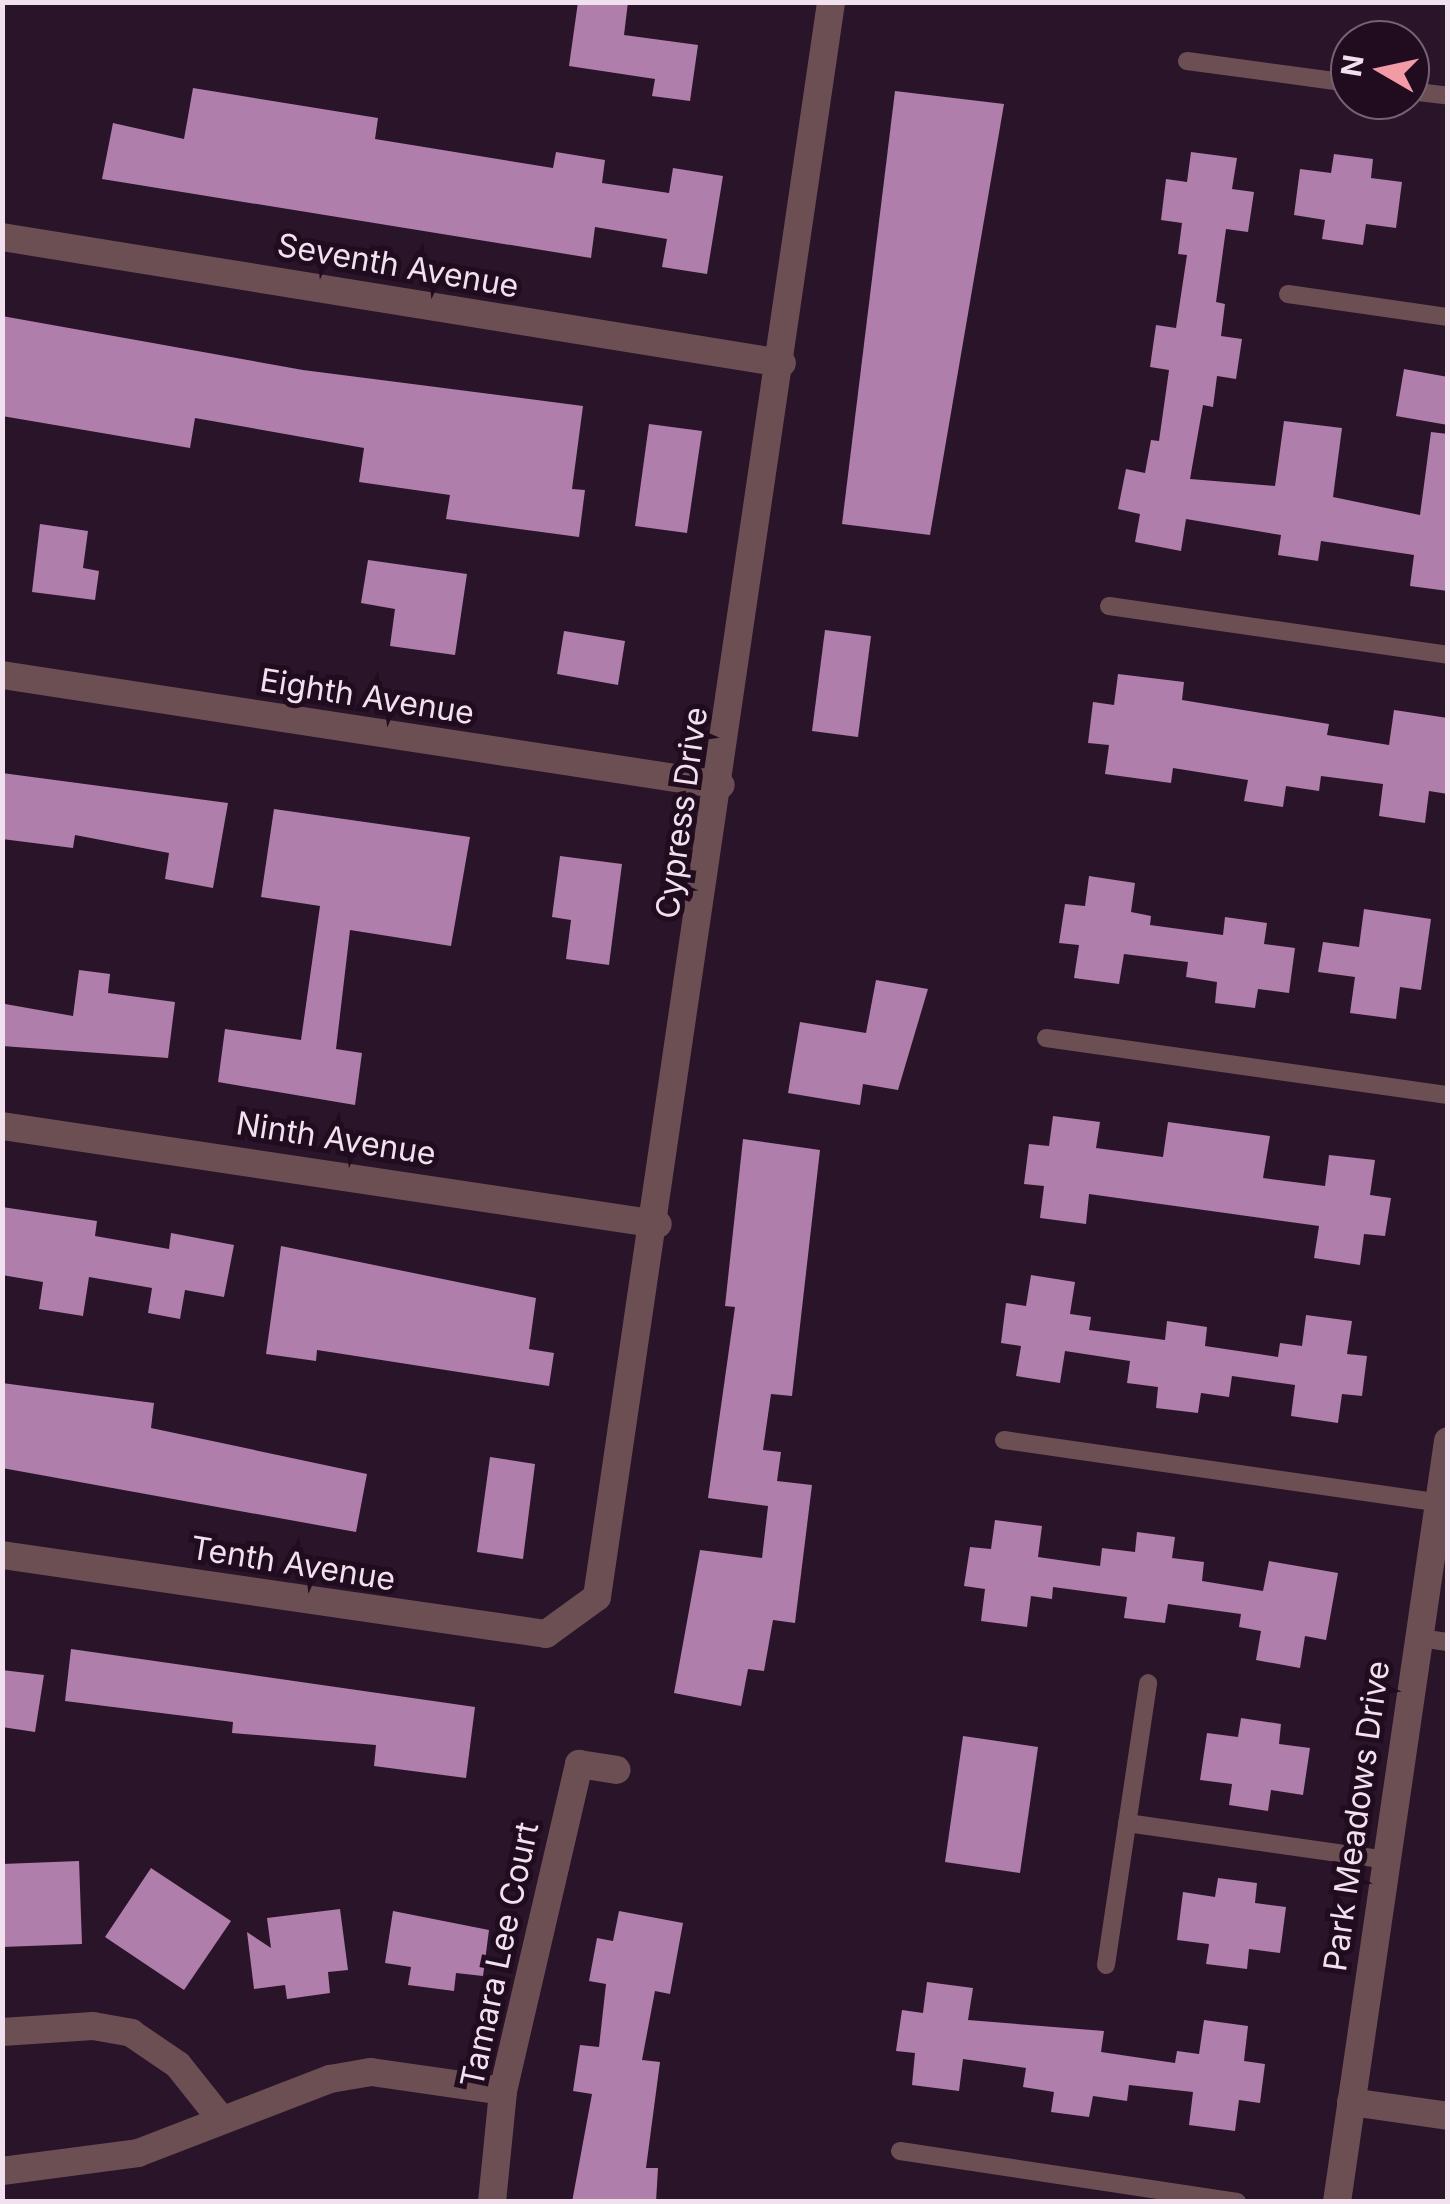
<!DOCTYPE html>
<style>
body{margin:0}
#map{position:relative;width:1450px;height:2204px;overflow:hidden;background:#2a1429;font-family:Inter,sans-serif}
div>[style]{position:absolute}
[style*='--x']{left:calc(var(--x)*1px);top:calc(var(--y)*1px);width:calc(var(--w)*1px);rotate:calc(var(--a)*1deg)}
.building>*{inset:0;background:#b07eab}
.service>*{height:18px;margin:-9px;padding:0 9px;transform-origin:9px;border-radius:9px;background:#6c4f52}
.minor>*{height:28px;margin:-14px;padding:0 14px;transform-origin:14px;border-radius:14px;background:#6c4f52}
.tertiary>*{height:28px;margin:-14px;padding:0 14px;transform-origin:14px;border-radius:14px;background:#6c4f52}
span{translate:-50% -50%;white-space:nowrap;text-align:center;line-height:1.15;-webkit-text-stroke:10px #200b1f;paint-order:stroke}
.street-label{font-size:32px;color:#f1e1ef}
.frame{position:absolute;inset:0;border:5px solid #f1e1ef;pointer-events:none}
.north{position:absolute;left:1330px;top:20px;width:100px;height:100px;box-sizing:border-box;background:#200b1f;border:2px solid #746172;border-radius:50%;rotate:279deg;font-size:28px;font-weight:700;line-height:40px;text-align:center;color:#f1e1ef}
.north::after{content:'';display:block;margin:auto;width:35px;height:45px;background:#f39aa7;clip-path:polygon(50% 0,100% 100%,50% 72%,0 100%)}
</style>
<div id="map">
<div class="building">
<div style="clip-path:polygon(578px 2px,628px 2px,624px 35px,698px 45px,690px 101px,652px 96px,655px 79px,569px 66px)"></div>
<div style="clip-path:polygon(193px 88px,378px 118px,375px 139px,553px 168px,556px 152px,605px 160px,602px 183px,669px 193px,673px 168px,723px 176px,707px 274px,662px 267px,667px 239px,595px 227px,591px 258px,102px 179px,113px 123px,184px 139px)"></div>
<div style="clip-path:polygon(895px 91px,1004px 104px,930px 535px,842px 524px)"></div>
<div style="clip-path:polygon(1191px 152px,1237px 158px,1232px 189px,1254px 192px,1248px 232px,1226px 229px,1216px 302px,1225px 304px,1221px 336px,1242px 339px,1236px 379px,1217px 376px,1213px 407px,1203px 405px,1190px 479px,1275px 486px,1284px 421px,1342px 428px,1333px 497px,1420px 515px,1431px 432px,1448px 434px,1448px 591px,1410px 586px,1414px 555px,1321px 541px,1318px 561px,1278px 555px,1281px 535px,1186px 519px,1181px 551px,1135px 542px,1140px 514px,1118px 509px,1126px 469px,1145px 473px,1151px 440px,1159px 441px,1169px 370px,1150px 367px,1156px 325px,1176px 328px,1187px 255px,1178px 254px,1182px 223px,1161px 220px,1166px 179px,1187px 182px)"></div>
<div style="clip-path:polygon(1334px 154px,1373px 159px,1371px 178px,1402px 182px,1396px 228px,1366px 224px,1363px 245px,1322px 239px,1325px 220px,1294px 215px,1300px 169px,1331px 173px)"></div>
<div style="clip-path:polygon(2px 316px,303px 370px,583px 406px,572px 489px,585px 490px,579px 537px,446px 519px,450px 495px,359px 482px,364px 448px,195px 418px,190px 448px,2px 416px)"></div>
<div style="clip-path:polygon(1404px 369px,1448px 377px,1448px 425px,1396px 416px)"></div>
<div style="clip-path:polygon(649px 424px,702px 431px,687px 533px,635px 526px)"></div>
<div style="clip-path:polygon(40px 524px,88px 531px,83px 568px,99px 571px,95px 600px,32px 592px)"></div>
<div style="clip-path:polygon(368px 560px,467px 574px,455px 655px,390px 646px,395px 609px,361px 603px)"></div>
<div style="clip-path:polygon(825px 630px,871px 636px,858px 737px,812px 731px)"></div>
<div style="clip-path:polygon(564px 631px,625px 641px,618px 685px,557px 674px)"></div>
<div style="clip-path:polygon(1118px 674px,1184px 682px,1182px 700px,1329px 724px,1327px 735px,1389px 745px,1394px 710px,1448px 718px,1448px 794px,1429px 791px,1425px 823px,1379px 816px,1383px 784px,1321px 776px,1319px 791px,1286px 786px,1283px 807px,1244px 801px,1248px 780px,1173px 768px,1171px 783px,1105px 774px,1109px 745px,1088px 743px,1093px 702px,1114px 705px)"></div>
<div style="clip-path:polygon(2px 773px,228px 803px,213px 888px,165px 879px,169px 853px,75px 835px,73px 848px,2px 839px)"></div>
<div style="clip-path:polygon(274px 809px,470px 837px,451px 946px,350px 930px,336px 1049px,362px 1053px,355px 1105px,218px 1082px,225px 1029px,301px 1040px,320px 906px,261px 897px)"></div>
<div style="clip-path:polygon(560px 856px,622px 864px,609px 965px,566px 959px,571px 920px,552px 917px)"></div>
<div style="clip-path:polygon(1089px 876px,1135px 883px,1131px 912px,1151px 916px,1150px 925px,1223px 935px,1225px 917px,1267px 923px,1264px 944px,1295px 948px,1289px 993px,1258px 989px,1255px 1008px,1215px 1003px,1217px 982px,1186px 977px,1188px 962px,1124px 954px,1119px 984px,1074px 978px,1079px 945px,1059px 943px,1065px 904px,1085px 906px)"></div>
<div style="clip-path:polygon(1364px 909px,1431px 919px,1421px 990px,1400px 987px,1396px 1019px,1350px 1013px,1355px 977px,1318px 972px,1323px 942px,1359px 947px)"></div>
<div style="clip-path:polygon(79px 970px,110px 974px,108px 993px,175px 1002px,168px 1058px,2px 1046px,5px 1004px,73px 1016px)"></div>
<div style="clip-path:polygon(876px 980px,928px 989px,898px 1090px,863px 1084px,860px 1105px,788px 1093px,800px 1022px,866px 1033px)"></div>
<div style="clip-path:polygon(1053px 1116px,1100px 1122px,1096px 1148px,1163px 1157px,1168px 1122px,1270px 1136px,1263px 1178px,1325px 1186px,1329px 1155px,1375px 1160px,1370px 1195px,1391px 1198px,1385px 1236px,1364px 1234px,1360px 1265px,1314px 1258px,1319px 1226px,1089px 1194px,1086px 1224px,1040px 1218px,1044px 1186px,1024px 1184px,1029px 1144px,1049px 1146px)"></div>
<div style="clip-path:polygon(743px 1139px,820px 1150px,792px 1396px,771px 1394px,763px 1450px,781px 1452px,777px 1481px,812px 1485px,795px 1623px,773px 1620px,764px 1671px,748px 1669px,741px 1706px,674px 1693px,700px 1550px,762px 1558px,768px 1506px,708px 1498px,735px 1307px,725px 1306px)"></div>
<div style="clip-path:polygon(2px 1207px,97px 1221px,95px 1236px,169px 1249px,171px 1233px,234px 1245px,224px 1297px,185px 1290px,180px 1319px,148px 1313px,152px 1288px,89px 1277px,83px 1316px,39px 1309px,43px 1282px,2px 1275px)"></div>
<div style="clip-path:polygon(281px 1246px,536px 1298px,529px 1349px,554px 1353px,549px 1386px,317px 1350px,316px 1361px,266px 1354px)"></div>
<div style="clip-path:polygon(1031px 1275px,1075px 1282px,1070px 1314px,1091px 1317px,1089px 1330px,1165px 1340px,1167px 1321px,1207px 1327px,1205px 1346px,1278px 1357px,1280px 1343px,1302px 1346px,1306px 1315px,1352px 1321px,1347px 1354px,1367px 1356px,1362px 1396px,1342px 1394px,1338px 1423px,1291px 1416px,1295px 1385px,1232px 1376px,1229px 1397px,1201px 1393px,1198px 1413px,1156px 1408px,1158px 1387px,1127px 1383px,1130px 1361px,1065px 1351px,1060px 1383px,1016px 1376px,1021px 1346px,1001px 1343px,1006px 1303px,1026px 1306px)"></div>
<div style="clip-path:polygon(2px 1383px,154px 1403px,151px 1428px,367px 1474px,356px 1532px,2px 1468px)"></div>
<div style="clip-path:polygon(490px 1457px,535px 1464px,523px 1559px,477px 1552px)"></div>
<div style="clip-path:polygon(995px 1520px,1042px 1526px,1038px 1557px,1100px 1566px,1102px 1548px,1135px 1552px,1137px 1532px,1175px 1537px,1172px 1558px,1204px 1562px,1202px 1581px,1263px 1591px,1269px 1561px,1338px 1573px,1326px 1640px,1305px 1636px,1300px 1668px,1256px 1660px,1261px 1631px,1239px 1627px,1241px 1614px,1168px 1604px,1165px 1623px,1124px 1618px,1127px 1597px,1053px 1587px,1052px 1599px,1031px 1596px,1027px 1627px,981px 1621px,985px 1589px,964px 1586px,970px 1547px,991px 1549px)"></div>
<div style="clip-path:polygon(71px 1649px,475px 1707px,466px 1778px,374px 1766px,376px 1745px,232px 1733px,233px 1722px,65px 1701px)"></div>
<div style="clip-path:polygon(2px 1670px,44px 1675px,35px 1732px,2px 1727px)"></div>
<div style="clip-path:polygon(1241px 1718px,1281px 1724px,1279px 1744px,1310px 1748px,1303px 1795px,1271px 1790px,1268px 1811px,1229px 1805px,1232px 1784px,1200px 1780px,1207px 1733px,1238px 1737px)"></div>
<div style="clip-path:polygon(963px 1736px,1038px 1747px,1020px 1873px,945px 1862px)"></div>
<div style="clip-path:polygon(79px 1861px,82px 1944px,2px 1947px,2px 1864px)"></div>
<div style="clip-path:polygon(151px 1868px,231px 1921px,184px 1990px,105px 1937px)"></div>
<div style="clip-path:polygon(1218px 1878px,1257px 1883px,1255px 1903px,1286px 1907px,1280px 1953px,1249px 1949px,1247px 1969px,1206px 1964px,1209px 1944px,1177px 1940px,1183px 1892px,1215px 1897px)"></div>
<div style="clip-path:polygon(340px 1909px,348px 1970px,328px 1972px,330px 1993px,287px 1999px,285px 1985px,254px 1989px,247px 1932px,271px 1948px,267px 1918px)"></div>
<div style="clip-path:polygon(393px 1911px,489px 1930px,483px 1976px,456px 1973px,454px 1991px,408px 1985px,411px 1967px,385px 1963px)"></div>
<div style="clip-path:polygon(619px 1911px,683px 1923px,670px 1994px,655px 1991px,642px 2060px,660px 2062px,646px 2168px,658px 2168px,656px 2202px,572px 2202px,592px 2094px,573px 2091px,580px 2045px,599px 2047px,606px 1984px,589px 1981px,597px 1938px,613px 1941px)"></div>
<div style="clip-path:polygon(927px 1982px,973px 1988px,968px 2020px,1104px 2031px,1101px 2052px,1175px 2063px,1177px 2051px,1199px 2054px,1204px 2020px,1248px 2026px,1244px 2061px,1265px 2064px,1260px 2103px,1239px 2100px,1235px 2131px,1189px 2125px,1193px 2092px,1129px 2085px,1127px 2101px,1093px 2096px,1089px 2117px,1051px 2112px,1054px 2092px,1023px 2087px,1026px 2068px,963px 2059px,959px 2091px,912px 2085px,915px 2053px,896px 2051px,902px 2010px,923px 2013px)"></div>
</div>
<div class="service">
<div style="--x:1187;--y:61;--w:164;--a:7.7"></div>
<div style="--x:1410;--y:91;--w:38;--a:7"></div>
<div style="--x:1288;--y:294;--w:162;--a:8.2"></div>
<div style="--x:1109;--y:606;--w:343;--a:8.2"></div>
<div style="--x:1046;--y:1038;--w:406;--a:8.1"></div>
<div style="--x:1004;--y:1440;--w:440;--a:8.2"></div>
<div style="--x:1419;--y:1638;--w:29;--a:8"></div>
<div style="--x:1127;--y:1823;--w:262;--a:8.1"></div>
<div style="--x:1106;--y:1965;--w:285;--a:-81.5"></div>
<div style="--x:900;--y:2151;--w:341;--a:8.6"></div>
</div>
<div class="minor">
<div style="--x:2;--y:237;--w:790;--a:9.18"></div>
<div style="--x:2;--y:675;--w:727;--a:8.7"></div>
<div style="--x:2;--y:1126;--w:663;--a:8.5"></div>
<div style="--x:2;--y:1555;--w:550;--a:8.26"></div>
<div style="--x:546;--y:1634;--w:63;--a:-36"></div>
<div style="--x:597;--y:1597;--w:1612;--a:-81.65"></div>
<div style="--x:2;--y:2032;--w:91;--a:-3.8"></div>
<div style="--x:93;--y:2026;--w:39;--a:10"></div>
<div style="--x:131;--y:2033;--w:57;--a:34.2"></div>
<div style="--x:178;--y:2065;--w:69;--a:51.5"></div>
<div style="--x:1351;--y:2102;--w:98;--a:8.2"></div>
<div style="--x:2;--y:2171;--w:137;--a:-7.5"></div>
<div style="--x:138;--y:2153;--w:206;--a:-21.1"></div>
<div style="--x:330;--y:2079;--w:42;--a:-9.7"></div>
<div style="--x:371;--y:2072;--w:133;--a:8.2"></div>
<div style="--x:492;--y:2202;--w:112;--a:-84.3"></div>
<div style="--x:503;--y:2091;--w:336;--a:-76.9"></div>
<div style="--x:579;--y:1764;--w:38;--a:9"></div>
</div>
<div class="tertiary">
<div style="--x:1337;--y:2202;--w:769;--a:-81.7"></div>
</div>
<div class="street-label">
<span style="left:398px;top:266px;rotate:10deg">Seventh Avenue</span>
<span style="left:367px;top:697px;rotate:9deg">Eighth Avenue</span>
<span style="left:682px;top:813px;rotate:-82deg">Cypress Drive</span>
<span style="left:336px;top:1139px;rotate:9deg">Ninth Avenue</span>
<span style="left:293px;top:1564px;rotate:9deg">Tenth Avenue</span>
<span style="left:1357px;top:1816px;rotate:-82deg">Park Meadows Drive</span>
<span style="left:500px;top:1955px;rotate:-78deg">Tamara Lee Court</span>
</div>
<div class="frame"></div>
<div class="north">N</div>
</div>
